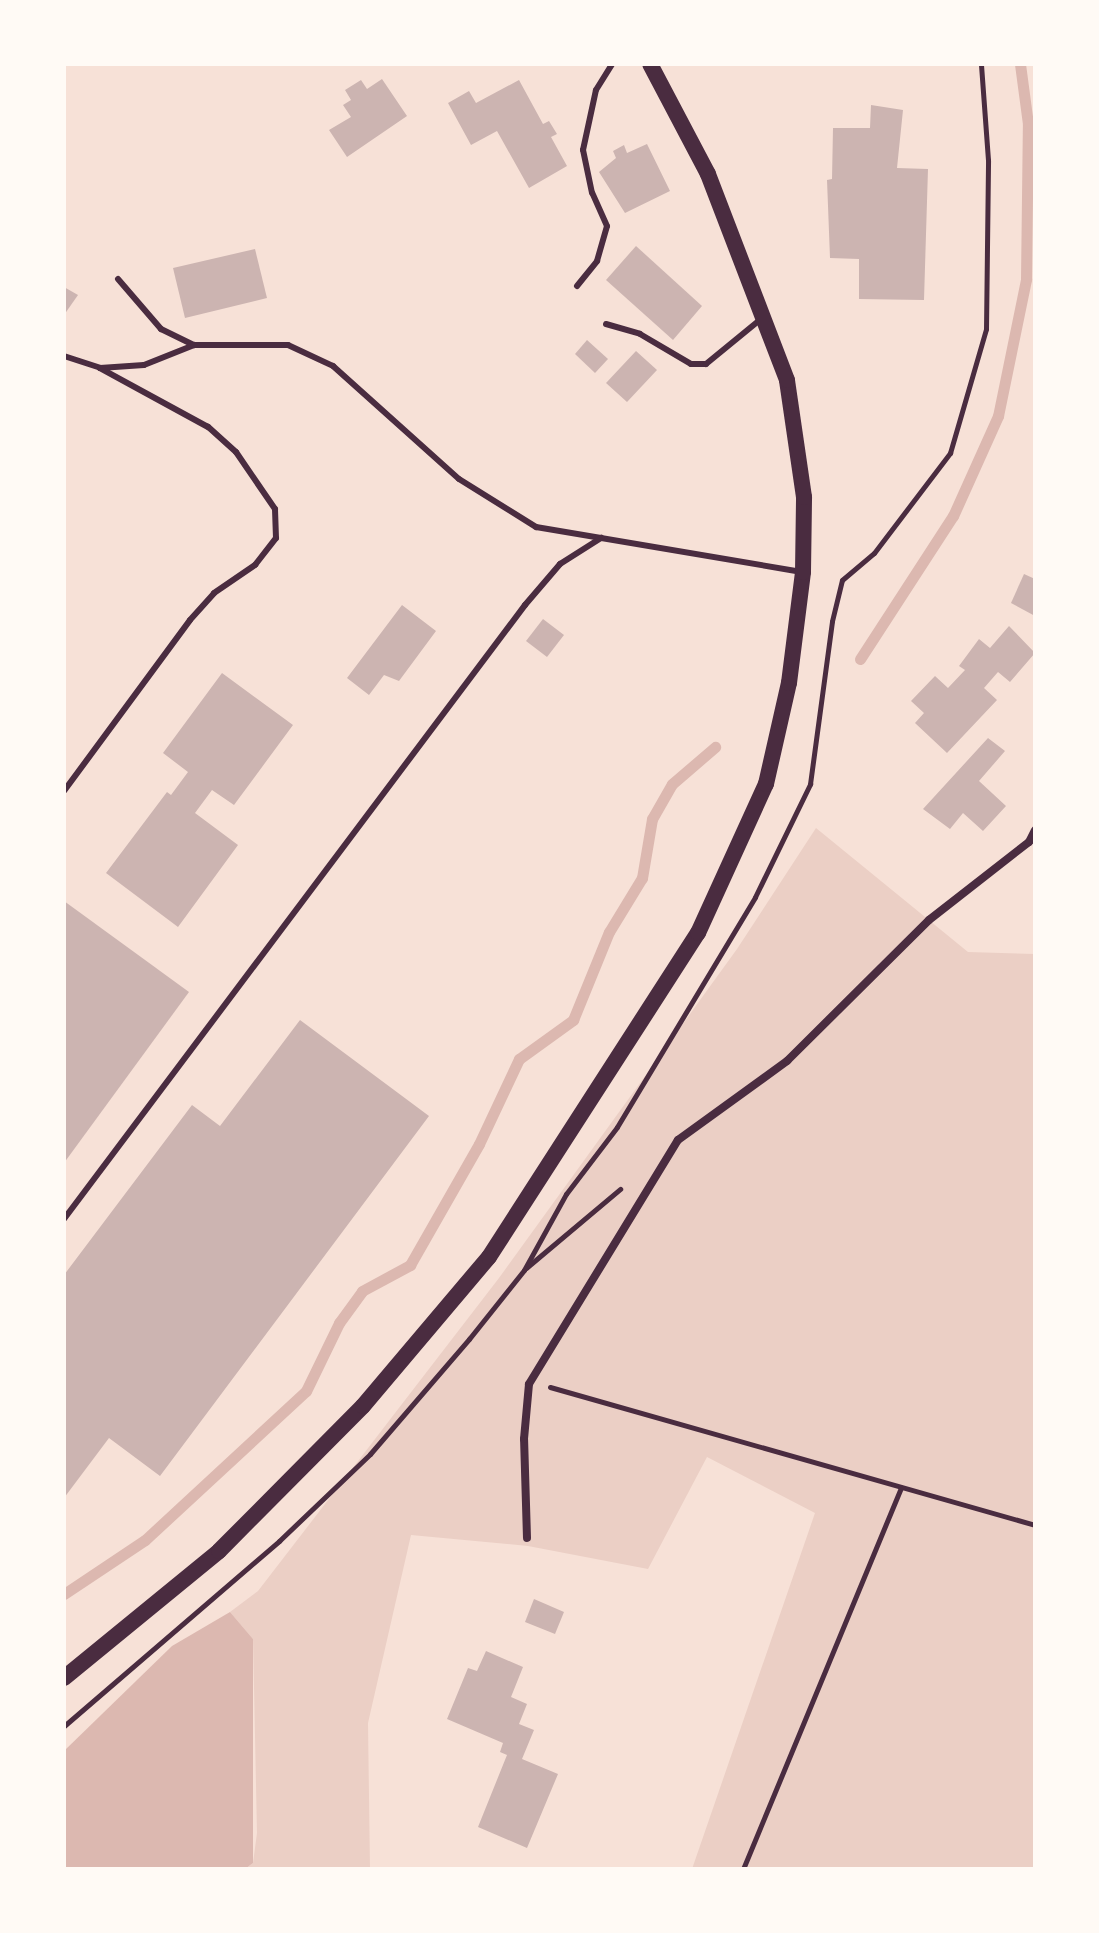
<!DOCTYPE html>
<style>
body{margin:0}
#map{position:relative;width:1099px;height:1933px;overflow:hidden;background:#f7e1d7;font-family:"DejaVu Sans",sans-serif}
div>[style]{position:absolute}
[style*='--x']{left:calc(var(--x)*1px);top:calc(var(--y)*1px);width:calc(var(--w)*1px);rotate:calc(var(--a)*1deg)}
.green>*{inset:0;background:#ebcfc5}
.water>*{inset:0;background:#dcb8b0}
.stream>*{height:11px;margin:-5.5px;padding:0 5.5px;transform-origin:5.5px;border-radius:5.5px;background:#dcb8b0}
.building>*{inset:0;background:#ccb4b1}
.path>*{height:5px;margin:-2.5px;padding:0 2.5px;transform-origin:2.5px;border-radius:2.5px;background:#4a2c40}
.service>*{height:6px;margin:-3px;padding:0 3px;transform-origin:3px;border-radius:3px;background:#4a2c40}
.minor>*{height:8px;margin:-4px;padding:0 4px;transform-origin:4px;border-radius:4px;background:#4a2c40}
.secondary>*{height:16px;margin:-8px;padding:0 8px;transform-origin:8px;border-radius:8px;background:#4a2c40}
span{translate:-50% -50%;white-space:nowrap;text-align:center;line-height:1.15;-webkit-text-stroke:7px #fffaf5;paint-order:stroke}
.frame{position:absolute;inset:0;border:66px solid #fffaf5;pointer-events:none}
</style>
<div id="map">
<div class="green">
<div style="clip-path:polygon(816px 828px,968px 952px,1035px 954px,1035px 1869px,692px 1869px,815px 1513px,707px 1457px,648px 1569px,528px 1546px,411px 1535px,368px 1723px,370px 1869px,245px 1869px,253px 1863px,257px 1833px,253px 1639px,230px 1612px,258px 1591px,499px 1278px,737px 949px)"></div>
</div>
<div class="water">
<div style="clip-path:polygon(230px 1612px,253px 1639px,253px 1863px,245px 1869px,64px 1869px,64px 1751px,172px 1646px)"></div>
</div>
<div class="stream">
<div style="--x:860;--y:659;--w:171;--a:-57"></div>
<div style="--x:953;--y:516;--w:110;--a:-65.8"></div>
<div style="--x:998;--y:416;--w:140;--a:-78.4"></div>
<div style="--x:1026;--y:279;--w:155;--a:-89.3"></div>
<div style="--x:1028;--y:124;--w:61;--a:-97.6"></div>
<div style="--x:64;--y:1594;--w:97;--a:-33.7"></div>
<div style="--x:145;--y:1540;--w:219;--a:-42.8"></div>
<div style="--x:306;--y:1391;--w:76;--a:-64.1"></div>
<div style="--x:339;--y:1323;--w:39;--a:-54"></div>
<div style="--x:362;--y:1291;--w:55;--a:-28.4"></div>
<div style="--x:410;--y:1265;--w:139;--a:-60.3"></div>
<div style="--x:479;--y:1144;--w:94;--a:-64.8"></div>
<div style="--x:519;--y:1059;--w:67;--a:-35.8"></div>
<div style="--x:573;--y:1020;--w:95;--a:-67.8"></div>
<div style="--x:609;--y:932;--w:63;--a:-58.6"></div>
<div style="--x:642;--y:878;--w:60;--a:-80.4"></div>
<div style="--x:652;--y:819;--w:40;--a:-60.3"></div>
<div style="--x:672;--y:784;--w:57;--a:-40.7"></div>
</div>
<div class="building">
<div style="clip-path:polygon(382px 79px,407px 116px,347px 157px,329px 130px,351px 117px,343px 105px,351px 100px,345px 90px,361px 80px,367px 89px)"></div>
<div style="clip-path:polygon(519px 80px,543px 124px,549px 121px,557px 134px,551px 137px,567px 166px,529px 188px,497px 131px,471px 145px,448px 103px,469px 91px,476px 103px)"></div>
<div style="clip-path:polygon(871px 105px,903px 110px,897px 168px,928px 169px,924px 300px,859px 299px,859px 259px,830px 258px,827px 180px,832px 179px,833px 128px,870px 128px)"></div>
<div style="clip-path:polygon(647px 144px,670px 191px,625px 213px,599px 172px,616px 158px,613px 151px,624px 145px,627px 153px)"></div>
<div style="clip-path:polygon(636px 246px,702px 306px,673px 340px,606px 280px)"></div>
<div style="clip-path:polygon(255px 249px,267px 298px,185px 318px,173px 268px)"></div>
<div style="clip-path:polygon(64px 287px,78px 295px,64px 315px)"></div>
<div style="clip-path:polygon(587px 340px,608px 359px,595px 373px,575px 354px)"></div>
<div style="clip-path:polygon(636px 351px,657px 370px,627px 402px,606px 383px)"></div>
<div style="clip-path:polygon(1024px 574px,1035px 579px,1035px 616px,1011px 603px)"></div>
<div style="clip-path:polygon(402px 605px,436px 631px,399px 681px,384px 675px,369px 695px,347px 678px)"></div>
<div style="clip-path:polygon(543px 619px,564px 635px,547px 657px,526px 641px)"></div>
<div style="clip-path:polygon(1009px 626px,1035px 653px,1010px 682px,998px 672px,984px 688px,997px 700px,947px 753px,915px 723px,924px 713px,911px 701px,935px 676px,948px 688px,965px 670px,959px 666px,979px 639px,990px 648px)"></div>
<div style="clip-path:polygon(222px 673px,293px 725px,234px 805px,212px 790px,195px 813px,238px 845px,178px 927px,106px 873px,167px 792px,171px 795px,188px 772px,163px 753px)"></div>
<div style="clip-path:polygon(988px 738px,1005px 751px,979px 781px,1006px 806px,983px 831px,963px 813px,950px 829px,923px 809px)"></div>
<div style="clip-path:polygon(64px 901px,189px 992px,64px 1163px)"></div>
<div style="clip-path:polygon(300px 1020px,429px 1116px,160px 1476px,109px 1438px,64px 1498px,64px 1275px,192px 1105px,220px 1126px)"></div>
<div style="clip-path:polygon(534px 1599px,564px 1612px,555px 1634px,525px 1622px)"></div>
<div style="clip-path:polygon(486px 1651px,523px 1667px,511px 1697px,527px 1704px,519px 1724px,534px 1730px,522px 1759px,558px 1774px,527px 1848px,478px 1827px,507px 1755px,500px 1752px,503px 1743px,447px 1719px,468px 1668px,477px 1671px)"></div>
</div>
<div class="path">
<div style="--x:526;--y:1268;--w:123;--a:-40"></div>
<div style="--x:550;--y:1387;--w:504;--a:15.88"></div>
<div style="--x:64;--y:1726;--w:284;--a:-40.7"></div>
<div style="--x:279;--y:1541;--w:126;--a:-43.7"></div>
<div style="--x:370;--y:1454;--w:152;--a:-49.3"></div>
<div style="--x:469;--y:1339;--w:88;--a:-51.4"></div>
<div style="--x:524;--y:1270;--w:87;--a:-61.1"></div>
<div style="--x:566;--y:1194;--w:84;--a:-52.7"></div>
<div style="--x:617;--y:1127;--w:268;--a:-59"></div>
<div style="--x:755;--y:897;--w:126;--a:-64"></div>
<div style="--x:810;--y:784;--w:164;--a:-82.3"></div>
<div style="--x:832;--y:621;--w:42;--a:-76.3"></div>
<div style="--x:842;--y:580;--w:42;--a:-40.2"></div>
<div style="--x:874;--y:553;--w:126;--a:-52.8"></div>
<div style="--x:950;--y:453;--w:129;--a:-73.8"></div>
<div style="--x:986;--y:329;--w:169;--a:-89.3"></div>
<div style="--x:988;--y:160;--w:96;--a:-94.2"></div>
<div style="--x:743;--y:1869;--w:413;--a:-67.5"></div>
</div>
<div class="service">
<div style="--x:118;--y:279;--w:66;--a:49.3"></div>
<div style="--x:161;--y:329;--w:37;--a:26"></div>
<div style="--x:194;--y:345;--w:94;--a:0"></div>
<div style="--x:288;--y:345;--w:50;--a:25"></div>
<div style="--x:333;--y:366;--w:169;--a:41.9"></div>
<div style="--x:459;--y:479;--w:91;--a:31.9"></div>
<div style="--x:536;--y:527;--w:271;--a:9.6"></div>
<div style="--x:577;--y:286;--w:32;--a:-51"></div>
<div style="--x:597;--y:261;--w:36;--a:-74"></div>
<div style="--x:607;--y:226;--w:36;--a:-114"></div>
<div style="--x:592;--y:193;--w:44;--a:-101.8"></div>
<div style="--x:583;--y:150;--w:61;--a:-77.8"></div>
<div style="--x:596;--y:90;--w:31;--a:-58"></div>
<div style="--x:606;--y:324;--w:35;--a:16"></div>
<div style="--x:640;--y:334;--w:59;--a:30.5"></div>
<div style="--x:691;--y:364;--w:15;--a:0"></div>
<div style="--x:706;--y:364;--w:71;--a:-39.3"></div>
<div style="--x:64;--y:356;--w:38;--a:18"></div>
<div style="--x:100;--y:368;--w:44;--a:-3.9"></div>
<div style="--x:144;--y:365;--w:54;--a:-21.8"></div>
<div style="--x:64;--y:791;--w:212;--a:-53.6"></div>
<div style="--x:190;--y:620;--w:36;--a:-48"></div>
<div style="--x:214;--y:593;--w:50;--a:-34.3"></div>
<div style="--x:255;--y:565;--w:34;--a:-52"></div>
<div style="--x:276;--y:538;--w:29;--a:-92"></div>
<div style="--x:275;--y:509;--w:69;--a:-124.4"></div>
<div style="--x:236;--y:452;--w:38;--a:-138"></div>
<div style="--x:208;--y:427;--w:123;--a:-151.4"></div>
<div style="--x:64;--y:1219;--w:768;--a:-53.1"></div>
<div style="--x:525;--y:605;--w:54;--a:-49.5"></div>
<div style="--x:560;--y:564;--w:49;--a:-32.4"></div>
</div>
<div class="minor">
<div style="--x:527;--y:1538;--w:99;--a:-91.7"></div>
<div style="--x:524;--y:1439;--w:55;--a:-84.8"></div>
<div style="--x:529;--y:1384;--w:286;--a:-58.6"></div>
<div style="--x:678;--y:1140;--w:135;--a:-35.9"></div>
<div style="--x:787;--y:1061;--w:200;--a:-44.8"></div>
<div style="--x:929;--y:920;--w:127;--a:-38"></div>
<div style="--x:1029;--y:842;--w:13;--a:-63"></div>
</div>
<div class="secondary">
<div style="--x:64;--y:1678;--w:200;--a:-39.3"></div>
<div style="--x:219;--y:1551;--w:204;--a:-45.2"></div>
<div style="--x:363;--y:1406;--w:195;--a:-49.8"></div>
<div style="--x:489;--y:1257;--w:386;--a:-57.2"></div>
<div style="--x:698;--y:933;--w:164;--a:-65.5"></div>
<div style="--x:766;--y:784;--w:104;--a:-77.2"></div>
<div style="--x:789;--y:683;--w:112;--a:-82.8"></div>
<div style="--x:803;--y:572;--w:75;--a:-89.2"></div>
<div style="--x:804;--y:497;--w:118;--a:-98.3"></div>
<div style="--x:787;--y:380;--w:221;--a:-111"></div>
<div style="--x:708;--y:174;--w:124;--a:-117.8"></div>
</div>
<div class="frame"></div>
</div>
